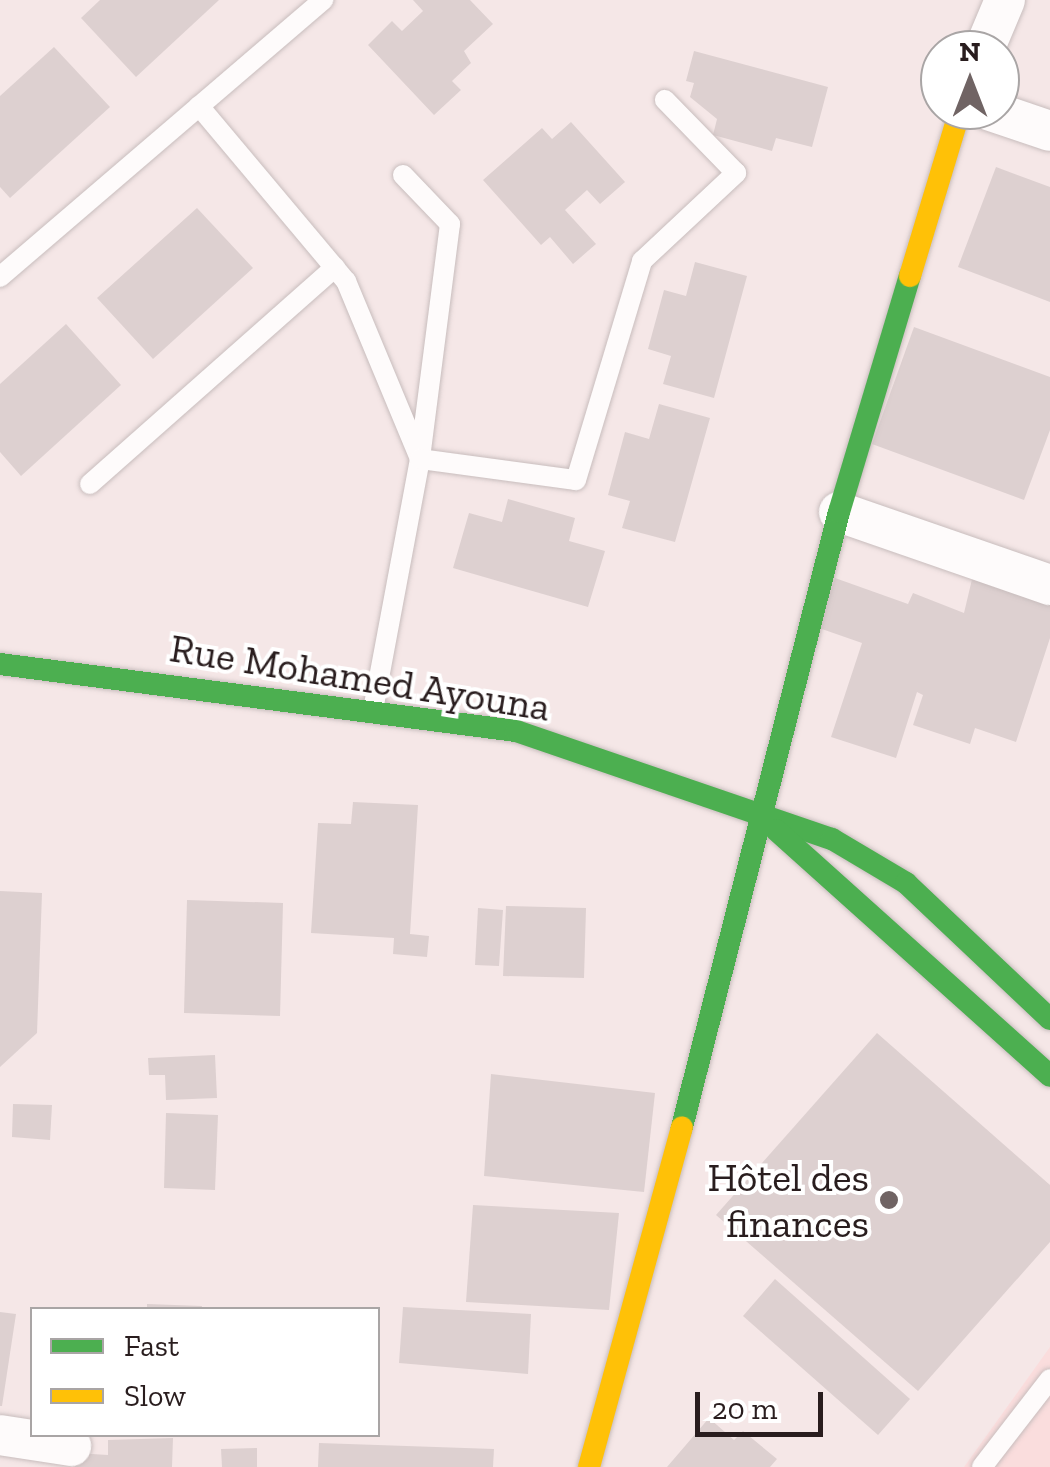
<!DOCTYPE html>
<meta charset="utf-8">
<style>
body{margin:0}
#map{position:relative;width:1050px;height:1467px;overflow:hidden;background:#f5e7e7;font-family:"Zilla Slab",serif}
div>[style]{position:absolute}
[style*='--x']{left:calc(var(--x)*1px);top:calc(var(--y)*1px);width:calc(var(--w)*1px);rotate:calc(var(--a)*1deg)}
.built>*{inset:0;background:#fadddd}
.building>*{inset:0;background:#ddd0d0}
.roads{filter:drop-shadow(0 0 2px #c8bdbd) drop-shadow(0 0 2px #c8bdbd)}
.lane>*{height:20px;margin:-10px;padding:0 10px;transform-origin:10px;border-radius:10px;background:#fefbfb}
.street>*{height:40px;margin:-20px;padding:0 20px;transform-origin:20px;border-radius:20px;background:#fefbfb}
.fast>*{height:22px;margin:-11px;padding:0 11px;transform-origin:11px;border-radius:11px;background:#4caf50}
.slow>*{height:22px;margin:-11px;padding:0 11px;transform-origin:11px;border-radius:11px;background:#ffc107}
.dots>*{width:28px;height:28px;translate:-50% -50%;box-sizing:border-box;border:5px solid #fff;border-radius:50%}
span{translate:-50% -50%;white-space:nowrap;text-align:center;line-height:1.15;-webkit-text-stroke:8px #fff;paint-order:stroke}
.street-label{font-size:40px;color:#291d1e}
.poi-label{font-size:40px;color:#291d1e}
.right{translate:-100% -50%;text-align:right}
.legend{position:absolute;left:30px;top:1307px;width:350px;height:130px;box-sizing:border-box;background:#fff;border:2px solid #a9a5a5;margin:0;padding:12px 18px;list-style:none;font-size:30px;color:#291d1e}
.legend li{display:flex;align-items:center;gap:20px;height:50px}
.legend b{width:50px;border:2px solid #a9a5a5}
.north{position:absolute;left:920px;top:30px;width:100px;height:100px;box-sizing:border-box;background:#fff;border:2px solid #a9a5a5;border-radius:50%;rotate:0deg;font-size:28px;font-weight:700;line-height:40px;text-align:center;color:#291d1e}
.north::after{content:'';display:block;margin:auto;width:35px;height:45px;background:#706464;clip-path:polygon(50% 0,100% 100%,50% 72%,0 100%)}
.scale{position:absolute;left:695px;top:1392px;width:128px;height:45px;box-sizing:border-box;border:5px solid #291d1e;border-top:0;padding-left:12px;font-size:30px;line-height:35px;white-space:nowrap;color:#291d1e;-webkit-text-stroke:8px #fff;paint-order:stroke}
</style>
<div id="map">
<div class="built">
<div style="clip-path:polygon(1050px 1347px,1050px 1467px,964px 1467px)"></div>
</div>
<div class="building">
<div style="clip-path:polygon(100px 0,219px 0,136px 77px,81px 18px)"></div>
<div style="clip-path:polygon(413px 0,470px 0,493px 24px,464px 51px,471px 63px,452px 81px,461px 90px,434px 115px,368px 45px,392px 21px,402px 31px,423px 11px)"></div>
<div style="clip-path:polygon(54px 47px,110px 107px,10px 198px,0 187px,0 96px)"></div>
<div style="clip-path:polygon(694px 51px,828px 87px,812px 147px,776px 138px,772px 151px,713px 135px,717px 119px,690px 97px,694px 83px,686px 81px)"></div>
<div style="clip-path:polygon(571px 122px,625px 182px,600px 204px,587px 190px,565px 210px,596px 244px,573px 264px,550px 237px,541px 245px,483px 180px,542px 128px,552px 139px)"></div>
<div style="clip-path:polygon(996px 167px,1050px 187px,1050px 302px,958px 267px)"></div>
<div style="clip-path:polygon(197px 208px,253px 268px,153px 359px,97px 298px)"></div>
<div style="clip-path:polygon(695px 262px,747px 276px,714px 398px,663px 384px,671px 356px,648px 349px,664px 290px,686px 296px)"></div>
<div style="clip-path:polygon(66px 324px,121px 385px,21px 476px,0 452px,0 384px)"></div>
<div style="clip-path:polygon(914px 327px,1050px 377px,1050px 430px,1024px 500px,872px 444px)"></div>
<div style="clip-path:polygon(659px 404px,710px 418px,675px 542px,622px 528px,630px 501px,608px 495px,625px 432px,649px 439px)"></div>
<div style="clip-path:polygon(508px 499px,575px 518px,569px 541px,605px 551px,588px 607px,453px 568px,469px 513px,502px 522px)"></div>
<div style="clip-path:polygon(973px 575px,1050px 600px,1050px 638px,1016px 742px,975px 728px,970px 744px,913px 725px,923px 695px,917px 692px,896px 758px,831px 737px,862px 643px,819px 628px,835px 578px,908px 604px,913px 593px,964px 613px)"></div>
<div style="clip-path:polygon(353px 802px,418px 805px,410px 934px,429px 936px,427px 957px,393px 954px,394px 938px,311px 933px,318px 823px,351px 824px)"></div>
<div style="clip-path:polygon(0 891px,42px 893px,37px 1033px,0 1067px)"></div>
<div style="clip-path:polygon(187px 900px,283px 903px,280px 1016px,184px 1013px)"></div>
<div style="clip-path:polygon(506px 906px,586px 908px,584px 978px,503px 976px)"></div>
<div style="clip-path:polygon(478px 908px,503px 910px,499px 966px,475px 965px)"></div>
<div style="clip-path:polygon(877px 1033px,1050px 1185px,1050px 1242px,918px 1391px,716px 1215px)"></div>
<div style="clip-path:polygon(215px 1055px,217px 1098px,166px 1100px,165px 1075px,149px 1075px,148px 1058px)"></div>
<div style="clip-path:polygon(491px 1074px,655px 1093px,644px 1192px,484px 1176px)"></div>
<div style="clip-path:polygon(13px 1104px,52px 1105px,50px 1140px,12px 1137px)"></div>
<div style="clip-path:polygon(166px 1113px,218px 1115px,215px 1190px,164px 1188px)"></div>
<div style="clip-path:polygon(473px 1205px,619px 1213px,609px 1310px,466px 1302px)"></div>
<div style="clip-path:polygon(775px 1279px,910px 1399px,878px 1435px,743px 1316px)"></div>
<div style="clip-path:polygon(147px 1304px,202px 1306px,201px 1310px,147px 1310px)"></div>
<div style="clip-path:polygon(403px 1307px,531px 1314px,528px 1374px,399px 1363px)"></div>
<div style="clip-path:polygon(0 1312px,16px 1314px,2px 1406px,0 1406px)"></div>
<div style="clip-path:polygon(709px 1418px,734px 1440px,743px 1431px,777px 1459px,770px 1467px,667px 1467px)"></div>
<div style="clip-path:polygon(173px 1438px,172px 1467px,75px 1467px,76px 1453px,108px 1455px,108px 1440px)"></div>
<div style="clip-path:polygon(319px 1443px,494px 1449px,493px 1467px,318px 1467px)"></div>
<div style="clip-path:polygon(257px 1448px,257px 1467px,222px 1467px,221px 1449px)"></div>
</div>
<div class="roads">
<div class="lane">
<div style="--x:199;--y:106;--w:229;--a:50"></div>
<div style="--x:346;--y:281;--w:193;--a:67.4"></div>
<div style="--x:420;--y:459;--w:254;--a:100.6"></div>
<div style="--x:403;--y:175;--w:68;--a:46.2"></div>
<div style="--x:450;--y:224;--w:237;--a:97.3"></div>
<div style="--x:420;--y:459;--w:157;--a:7.7"></div>
<div style="--x:576;--y:480;--w:229;--a:-73.2"></div>
<div style="--x:642;--y:261;--w:129;--a:-43.1"></div>
<div style="--x:736;--y:173;--w:102;--a:-134.2"></div>
<div style="--x:0;--y:277;--w:426;--a:-40.6"></div>
<div style="--x:90;--y:484;--w:327;--a:-41.5"></div>
<div style="--x:982;--y:1467;--w:111;--a:-52.3"></div>
</div>
<div class="street">
<div style="--x:984;--y:50;--w:54;--a:-67.2"></div>
<div style="--x:988;--y:110;--w:65;--a:18.7"></div>
<div style="--x:839;--y:512;--w:223;--a:19.1"></div>
<div style="--x:0;--y:1435;--w:72;--a:8.8"></div>
</div>
<div class="fast">
<div style="--x:0;--y:664;--w:520;--a:7.4"></div>
<div style="--x:516;--y:731;--w:334;--a:18.9"></div>
<div style="--x:832;--y:839;--w:86;--a:30.7"></div>
<div style="--x:906;--y:883;--w:198;--a:43.4"></div>
<div style="--x:776;--y:830;--w:368;--a:41.9"></div>
<div style="--x:682;--y:1127;--w:635;--a:-75.68"></div>
<div style="--x:839;--y:512;--w:246;--a:-73.3"></div>
</div>
<div class="slow">
<div style="--x:910;--y:276;--w:173;--a:-73.2"></div>
<div style="--x:589;--y:1467;--w:352;--a:-74.7"></div>
</div>
</div>
<div class="dots">
<div style="left:889px;top:1200px;background:#706464"></div>
</div>
<div class="street-label">
<span style="left:360px;top:677px;rotate:9deg">Rue Mohamed Ayouna</span>
</div>
<div class="poi-label">
<span class="right" style="left:869px;top:1200px">Hôtel des<br>finances</span>
</div>
<ul class="legend">
<li><b style="height:12px;background:#4caf50"></b>Fast</li>
<li><b style="height:12px;background:#ffc107"></b>Slow</li>
</ul>
<div class="north">N</div>
<div class="scale">20 m</div>
</div>
